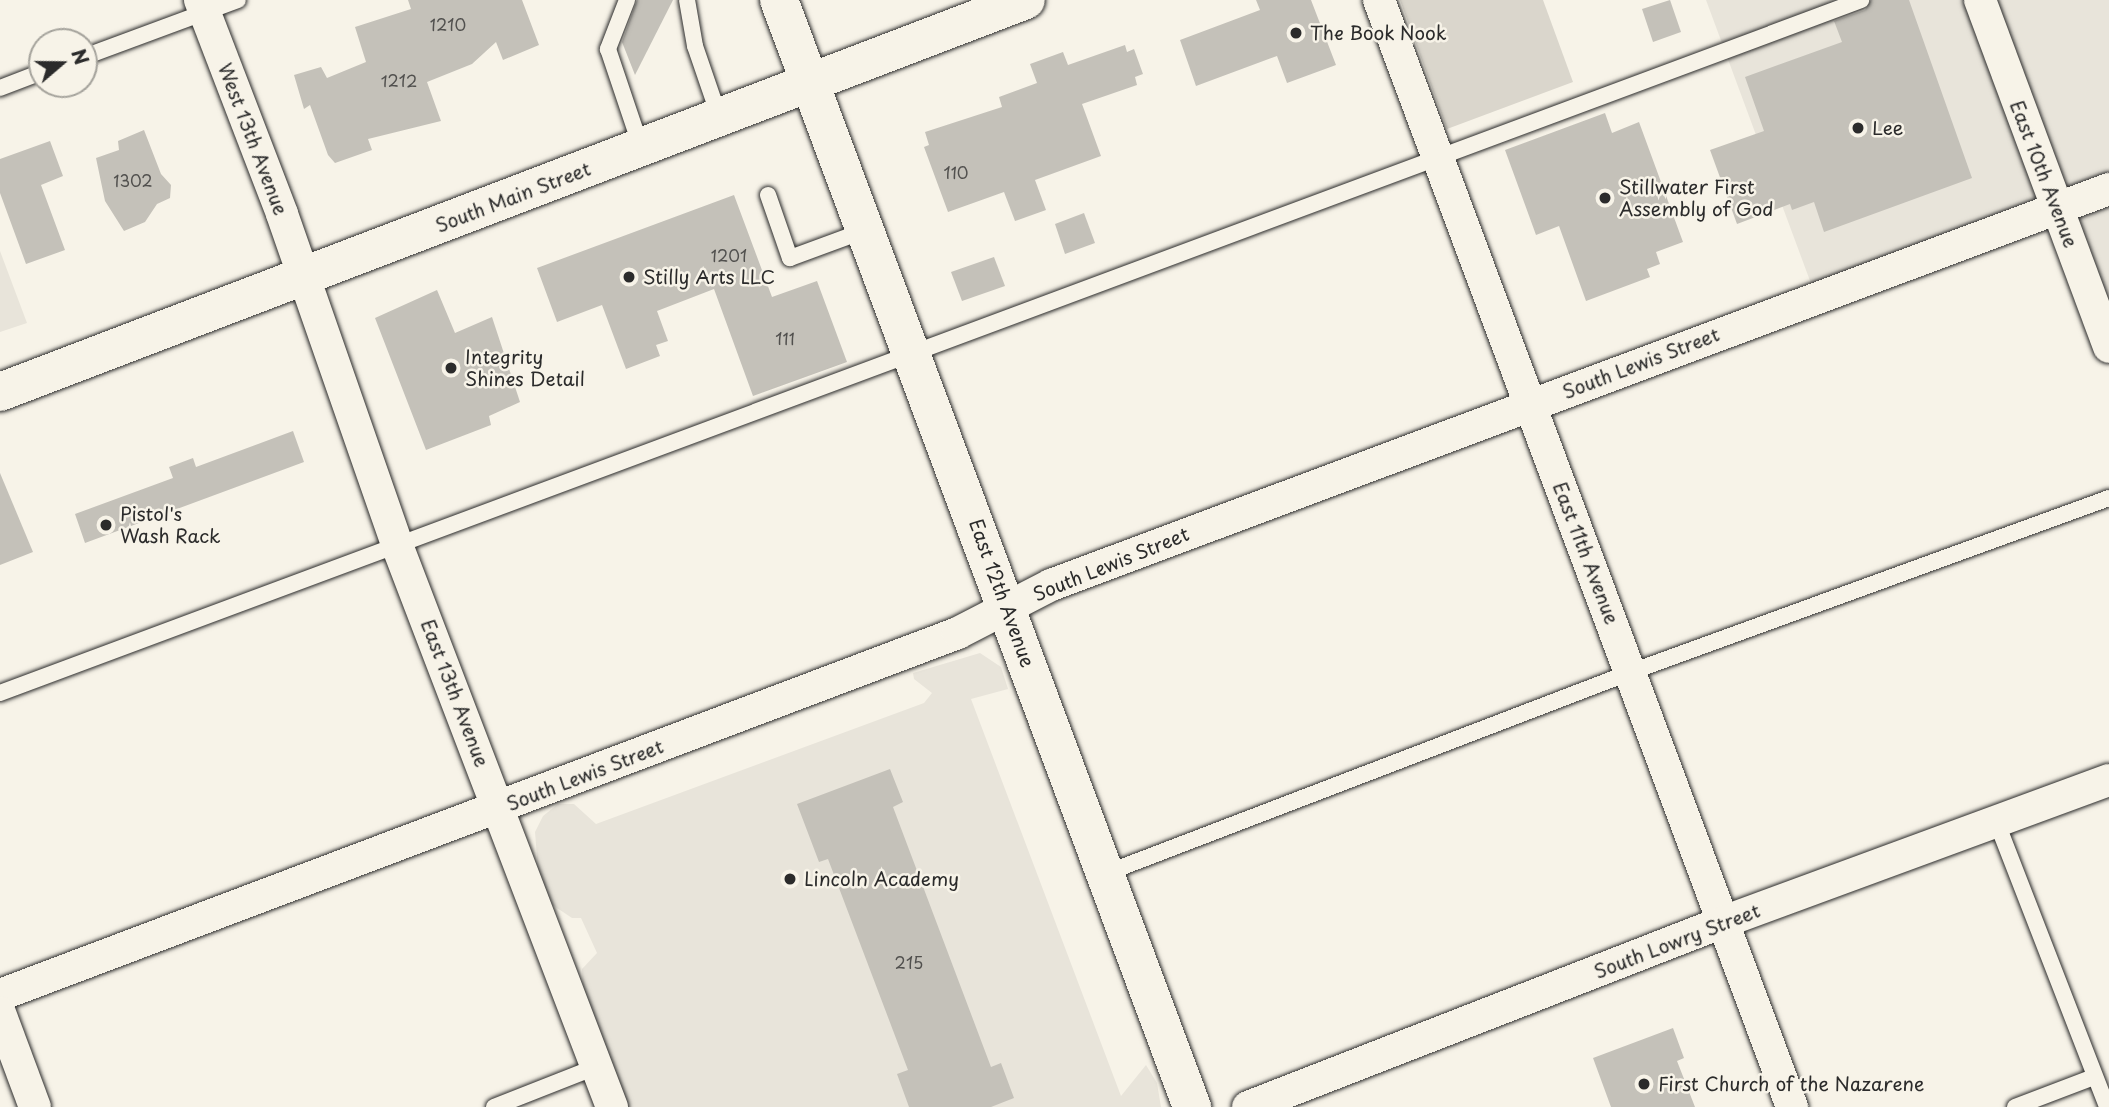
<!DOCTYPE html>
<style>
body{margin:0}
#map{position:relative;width:2109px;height:1107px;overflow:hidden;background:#f7f3e8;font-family:"Playpen Sans",sans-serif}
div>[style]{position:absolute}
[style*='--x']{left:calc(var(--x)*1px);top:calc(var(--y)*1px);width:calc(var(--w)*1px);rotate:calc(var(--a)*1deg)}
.built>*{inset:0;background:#e8e4da}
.green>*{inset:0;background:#dad6cc}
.building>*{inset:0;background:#c4c1b9}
.roads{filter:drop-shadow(0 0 2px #2b2b2b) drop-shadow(0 0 2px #2b2b2b)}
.lane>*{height:16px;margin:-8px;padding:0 8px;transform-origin:8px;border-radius:8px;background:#f7f3e8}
.street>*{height:32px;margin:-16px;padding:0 16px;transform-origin:16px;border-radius:16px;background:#f7f3e8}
.secondary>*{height:38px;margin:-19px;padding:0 19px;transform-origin:19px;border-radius:19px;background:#f7f3e8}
.dots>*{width:19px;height:19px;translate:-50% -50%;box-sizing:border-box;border:4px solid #f7f3e8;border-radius:50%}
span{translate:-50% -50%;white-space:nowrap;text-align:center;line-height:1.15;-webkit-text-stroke:5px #f7f3e8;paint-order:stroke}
.number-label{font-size:16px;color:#51504e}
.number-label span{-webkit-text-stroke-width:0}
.poi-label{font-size:19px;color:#2b2b2b}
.left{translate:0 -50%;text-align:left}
.street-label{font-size:19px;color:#2b2b2b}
.north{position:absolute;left:28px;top:28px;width:70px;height:70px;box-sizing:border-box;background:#f7f3e8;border:2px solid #a5a39c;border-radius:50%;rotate:70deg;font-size:19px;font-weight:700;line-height:28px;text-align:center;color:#2b2b2b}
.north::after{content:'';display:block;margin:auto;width:24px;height:32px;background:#2b2b2b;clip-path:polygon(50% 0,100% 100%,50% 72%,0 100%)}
</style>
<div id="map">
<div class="built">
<div style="clip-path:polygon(1706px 0,2109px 0,2109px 354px,2051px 209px,1816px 297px)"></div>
<div style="clip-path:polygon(0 251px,27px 323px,0 332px)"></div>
<div style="clip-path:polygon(980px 653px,1001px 667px,1008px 689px,971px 699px,1121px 1096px,1146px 1065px,1157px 1083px,1161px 1107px,628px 1107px,583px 987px,582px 969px,597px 953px,581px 918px,572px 918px,548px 902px,538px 870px,535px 832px,543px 816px,558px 804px,574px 804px,596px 824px,924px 703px,932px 693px,914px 679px,913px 673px)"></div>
</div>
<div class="green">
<div style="clip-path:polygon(1400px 0,1543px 0,1573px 82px,1447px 129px)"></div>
</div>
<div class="building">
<div style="clip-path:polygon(408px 0,522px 0,539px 45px,503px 60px,496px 42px,472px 64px,427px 82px,441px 121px,368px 139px,372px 150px,335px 163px,328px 155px,310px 105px,304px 109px,294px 75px,321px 67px,327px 78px,366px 62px,355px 27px,411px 9px)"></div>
<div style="clip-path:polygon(637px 0,673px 0,635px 75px,622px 42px)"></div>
<div style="clip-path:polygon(1256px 0,1311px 0,1336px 65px,1287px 83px,1277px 56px,1196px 86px,1180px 40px,1260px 10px)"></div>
<div style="clip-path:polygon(1670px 0,1681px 32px,1653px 42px,1642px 9px)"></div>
<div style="clip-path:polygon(1871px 0,1909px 0,1972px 178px,1824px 232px,1814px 202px,1792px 210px,1790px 204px,1737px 224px,1710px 150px,1764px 131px,1745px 77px,1842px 42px,1834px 21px,1865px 10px)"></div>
<div style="clip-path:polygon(1125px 45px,1127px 52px,1134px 49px,1143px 74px,1135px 77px,1137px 85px,1082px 104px,1101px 156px,1035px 180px,1046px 210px,1015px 221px,1004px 192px,948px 212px,924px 147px,929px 145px,925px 132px,1002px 107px,999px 97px,1037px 83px,1030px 64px,1063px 52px,1068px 65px)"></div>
<div style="clip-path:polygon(1605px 113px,1612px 133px,1639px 122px,1683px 242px,1656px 252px,1660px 264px,1647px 269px,1650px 277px,1586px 301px,1559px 226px,1536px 235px,1505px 150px)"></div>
<div style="clip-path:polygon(144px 130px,161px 174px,171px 185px,170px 198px,157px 204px,145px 222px,124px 231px,105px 201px,96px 158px,119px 150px,118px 141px)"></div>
<div style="clip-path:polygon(50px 141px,63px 176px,41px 185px,65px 250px,26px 264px,0 193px,0 159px)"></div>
<div style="clip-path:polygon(734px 195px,772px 297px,817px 281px,847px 362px,753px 396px,714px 289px,657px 311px,668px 341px,656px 345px,660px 356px,626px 369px,602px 305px,557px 322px,537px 268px)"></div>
<div style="clip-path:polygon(1084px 213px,1095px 243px,1065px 254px,1055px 224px)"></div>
<div style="clip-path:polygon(994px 257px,1005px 286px,962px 301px,951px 272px)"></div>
<div style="clip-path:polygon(437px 290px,455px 333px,492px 317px,520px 402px,489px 416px,491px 425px,426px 450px,375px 318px)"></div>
<div style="clip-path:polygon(293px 431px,304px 462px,85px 543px,75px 514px,173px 478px,169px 467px,193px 458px,196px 467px)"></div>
<div style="clip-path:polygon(0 473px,33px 552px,0 565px)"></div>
<div style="clip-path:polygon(890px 769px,903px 802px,893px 807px,991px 1067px,1001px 1063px,1014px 1098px,991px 1107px,909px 1107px,897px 1074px,908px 1070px,828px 859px,819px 862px,797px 804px)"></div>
<div style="clip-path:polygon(1673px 1028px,1684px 1058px,1677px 1061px,1695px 1107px,1611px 1107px,1593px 1058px)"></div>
</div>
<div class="roads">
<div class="lane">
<div style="--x:627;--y:0;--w:53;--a:111.2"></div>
<div style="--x:608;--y:49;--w:103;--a:71.4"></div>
<div style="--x:687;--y:0;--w:47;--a:80.1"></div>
<div style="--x:695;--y:46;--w:74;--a:71.1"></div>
<div style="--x:84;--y:57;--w:164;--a:-20.3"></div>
<div style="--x:0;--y:88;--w:45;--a:-20.9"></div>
<div style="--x:768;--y:195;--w:67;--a:70.8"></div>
<div style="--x:790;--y:258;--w:81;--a:-20.2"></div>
<div style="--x:0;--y:693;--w:1986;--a:-20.42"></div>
<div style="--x:1997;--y:823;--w:305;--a:68.8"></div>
<div style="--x:1104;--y:874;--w:564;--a:-20.97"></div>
<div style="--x:1631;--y:672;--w:509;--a:-20"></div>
<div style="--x:494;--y:1107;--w:112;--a:-21.5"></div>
<div style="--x:2015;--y:1107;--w:85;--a:-20.8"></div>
</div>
<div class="street">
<div style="--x:200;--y:0;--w:229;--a:69"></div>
<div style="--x:282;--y:214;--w:350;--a:70.8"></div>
<div style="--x:397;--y:545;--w:602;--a:69.07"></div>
<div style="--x:1379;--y:0;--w:1182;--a:69.54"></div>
<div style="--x:1980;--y:0;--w:370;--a:69.6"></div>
<div style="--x:0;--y:995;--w:1024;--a:-20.7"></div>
<div style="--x:958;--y:633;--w:105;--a:-27.3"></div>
<div style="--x:1051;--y:585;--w:1130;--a:-20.52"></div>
<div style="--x:0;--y:1013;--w:100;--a:69.6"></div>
<div style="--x:1248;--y:1107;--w:510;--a:-21.28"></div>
<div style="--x:1723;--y:922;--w:411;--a:-20.2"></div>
</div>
<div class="secondary">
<div style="--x:779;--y:0;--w:1182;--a:69.54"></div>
<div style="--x:0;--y:392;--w:1098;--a:-20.91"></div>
</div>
</div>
<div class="dots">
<div style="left:1296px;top:33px;background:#2b2b2b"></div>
<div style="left:1858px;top:128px;background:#2b2b2b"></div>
<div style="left:1605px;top:198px;background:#2b2b2b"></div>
<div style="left:629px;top:277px;background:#2b2b2b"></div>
<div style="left:451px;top:368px;background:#2b2b2b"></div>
<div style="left:106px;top:525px;background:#2b2b2b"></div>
<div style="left:790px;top:879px;background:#2b2b2b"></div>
<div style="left:1644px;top:1084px;background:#2b2b2b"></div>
</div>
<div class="number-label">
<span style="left:448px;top:24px">1210</span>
<span style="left:399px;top:80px">1212</span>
<span style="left:956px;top:172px">110</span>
<span style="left:133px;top:180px">1302</span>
<span style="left:729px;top:255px">1201</span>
<span style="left:785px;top:338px">111</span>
<span style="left:909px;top:962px">215</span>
</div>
<div class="poi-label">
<span class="left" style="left:1310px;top:33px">The Book Nook</span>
<span class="left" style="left:1872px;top:128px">Lee</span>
<span class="left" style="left:1619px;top:198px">Stillwater First<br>Assembly of God</span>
<span class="left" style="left:643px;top:277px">Stilly Arts LLC</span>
<span class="left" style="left:465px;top:368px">Integrity<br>Shines Detail</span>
<span class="left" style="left:120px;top:525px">Pistol's<br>Wash Rack</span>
<span class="left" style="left:804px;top:879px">Lincoln Academy</span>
<span class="left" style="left:1658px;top:1084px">First Church of the Nazarene</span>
</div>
<div class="street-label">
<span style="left:253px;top:139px;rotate:69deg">West 13th Avenue</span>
<span style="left:2044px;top:174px;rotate:69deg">East 10th Avenue</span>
<span style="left:513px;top:197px;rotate:-21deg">South Main Street</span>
<span style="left:1641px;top:363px;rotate:-21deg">South Lewis Street</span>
<span style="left:1586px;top:553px;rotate:69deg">East 11th Avenue</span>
<span style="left:1111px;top:564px;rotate:-22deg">South Lewis Street</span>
<span style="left:1002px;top:593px;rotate:70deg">East 12th Avenue</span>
<span style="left:455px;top:693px;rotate:69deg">East 13th Avenue</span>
<span style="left:585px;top:775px;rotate:-21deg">South Lewis Street</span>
<span style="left:1677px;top:941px;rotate:-21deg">South Lowry Street</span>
</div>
<div class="north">N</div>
</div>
